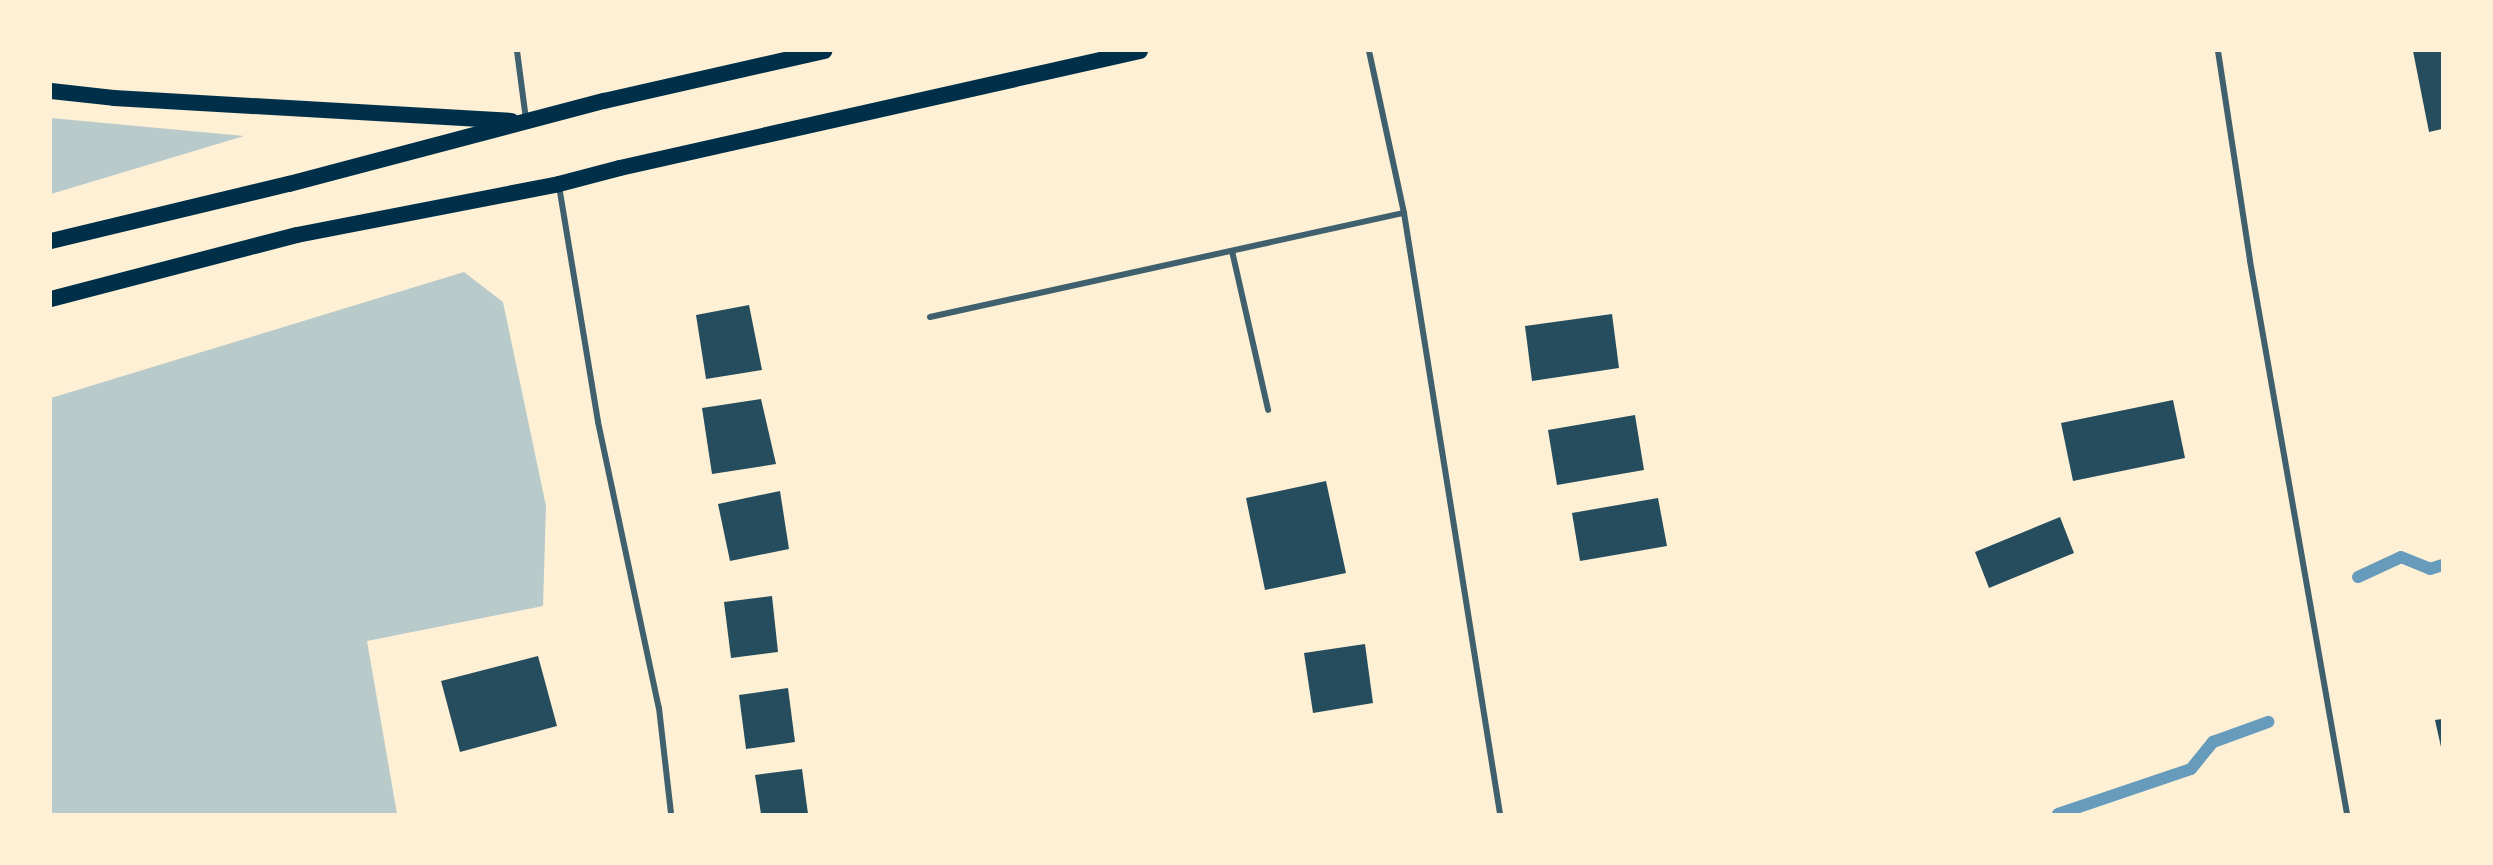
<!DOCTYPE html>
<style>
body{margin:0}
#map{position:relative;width:2493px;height:865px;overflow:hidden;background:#fdf0d5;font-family:"DejaVu Sans",sans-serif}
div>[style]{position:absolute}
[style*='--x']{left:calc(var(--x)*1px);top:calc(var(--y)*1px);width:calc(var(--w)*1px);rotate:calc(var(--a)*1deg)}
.green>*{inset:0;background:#b9caca}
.stream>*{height:12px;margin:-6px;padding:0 6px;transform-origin:6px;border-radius:6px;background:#669bbc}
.building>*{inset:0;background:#264d5e}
.minor>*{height:6px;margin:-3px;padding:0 3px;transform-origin:3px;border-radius:3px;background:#3f606c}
.trunk>*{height:16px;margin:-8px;padding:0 8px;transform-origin:8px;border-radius:8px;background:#003049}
span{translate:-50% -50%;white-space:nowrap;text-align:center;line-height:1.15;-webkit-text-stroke:5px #fdf0d5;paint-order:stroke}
.frame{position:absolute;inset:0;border:52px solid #fdf0d5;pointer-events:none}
</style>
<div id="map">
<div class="green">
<div style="clip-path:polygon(51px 118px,244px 136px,51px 194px)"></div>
<div style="clip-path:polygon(464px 272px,503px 302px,546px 506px,543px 606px,367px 641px,397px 814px,51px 814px,51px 398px)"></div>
</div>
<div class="stream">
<div style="--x:2358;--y:577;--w:47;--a:-24.9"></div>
<div style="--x:2401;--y:557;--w:31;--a:22"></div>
<div style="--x:2430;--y:569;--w:13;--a:-18"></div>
<div style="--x:2058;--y:814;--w:140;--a:-18.7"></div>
<div style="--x:2191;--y:769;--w:35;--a:-51"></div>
<div style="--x:2213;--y:742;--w:59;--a:-20"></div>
</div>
<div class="building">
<div style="clip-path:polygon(2413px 51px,2442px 51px,2442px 129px,2429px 132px)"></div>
<div style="clip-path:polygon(749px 305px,762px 370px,706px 379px,696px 315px)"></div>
<div style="clip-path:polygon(1612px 314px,1619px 368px,1532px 381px,1525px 326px)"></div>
<div style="clip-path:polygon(761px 399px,776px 464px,712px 474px,702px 408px)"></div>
<div style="clip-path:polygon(2173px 400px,2185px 458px,2073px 481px,2061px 423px)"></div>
<div style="clip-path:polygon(1635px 415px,1644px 470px,1557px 485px,1548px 430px)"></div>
<div style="clip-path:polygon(1326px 481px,1346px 573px,1265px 590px,1246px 498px)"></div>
<div style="clip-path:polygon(780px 491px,789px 549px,730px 561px,718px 504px)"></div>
<div style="clip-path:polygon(1658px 498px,1667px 546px,1580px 561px,1572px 513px)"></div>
<div style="clip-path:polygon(2060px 517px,2074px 553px,1989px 588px,1975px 552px)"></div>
<div style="clip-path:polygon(772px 596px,778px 652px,731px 658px,724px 602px)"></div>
<div style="clip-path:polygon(1365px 644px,1373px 703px,1313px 713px,1304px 653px)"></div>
<div style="clip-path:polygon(538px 656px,557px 726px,460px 752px,441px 681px)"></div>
<div style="clip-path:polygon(788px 688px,795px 742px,746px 749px,739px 695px)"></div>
<div style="clip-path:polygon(2442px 719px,2442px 747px,2441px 747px,2435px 720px)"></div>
<div style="clip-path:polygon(802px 769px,808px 814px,761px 814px,755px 775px)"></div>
</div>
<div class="minor">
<div style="--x:517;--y:51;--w:69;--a:82.5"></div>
<div style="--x:1369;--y:51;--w:166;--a:77.8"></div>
<div style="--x:1404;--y:213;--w:609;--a:80.92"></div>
<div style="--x:2218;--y:51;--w:212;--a:81.3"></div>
<div style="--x:2250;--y:261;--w:561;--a:80.05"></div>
<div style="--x:559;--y:186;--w:239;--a:80.6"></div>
<div style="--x:598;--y:422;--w:292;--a:78"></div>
<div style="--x:659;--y:708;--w:107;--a:83.5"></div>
<div style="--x:1232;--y:251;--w:163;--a:77.2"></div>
<div style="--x:930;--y:317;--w:485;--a:-12.4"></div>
</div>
<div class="trunk">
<div style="--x:51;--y:91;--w:63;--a:6.3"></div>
<div style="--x:114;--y:98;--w:398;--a:3.3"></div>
<div style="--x:51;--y:241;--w:245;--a:-13.5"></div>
<div style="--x:289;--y:184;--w:326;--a:-14.8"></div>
<div style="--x:604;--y:101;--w:226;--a:-12.8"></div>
<div style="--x:51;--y:299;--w:254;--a:-14.6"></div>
<div style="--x:297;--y:235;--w:267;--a:-11"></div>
<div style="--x:559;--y:184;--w:63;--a:-14.7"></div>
<div style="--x:620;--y:168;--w:533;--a:-12.68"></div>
</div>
<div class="frame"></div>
</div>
